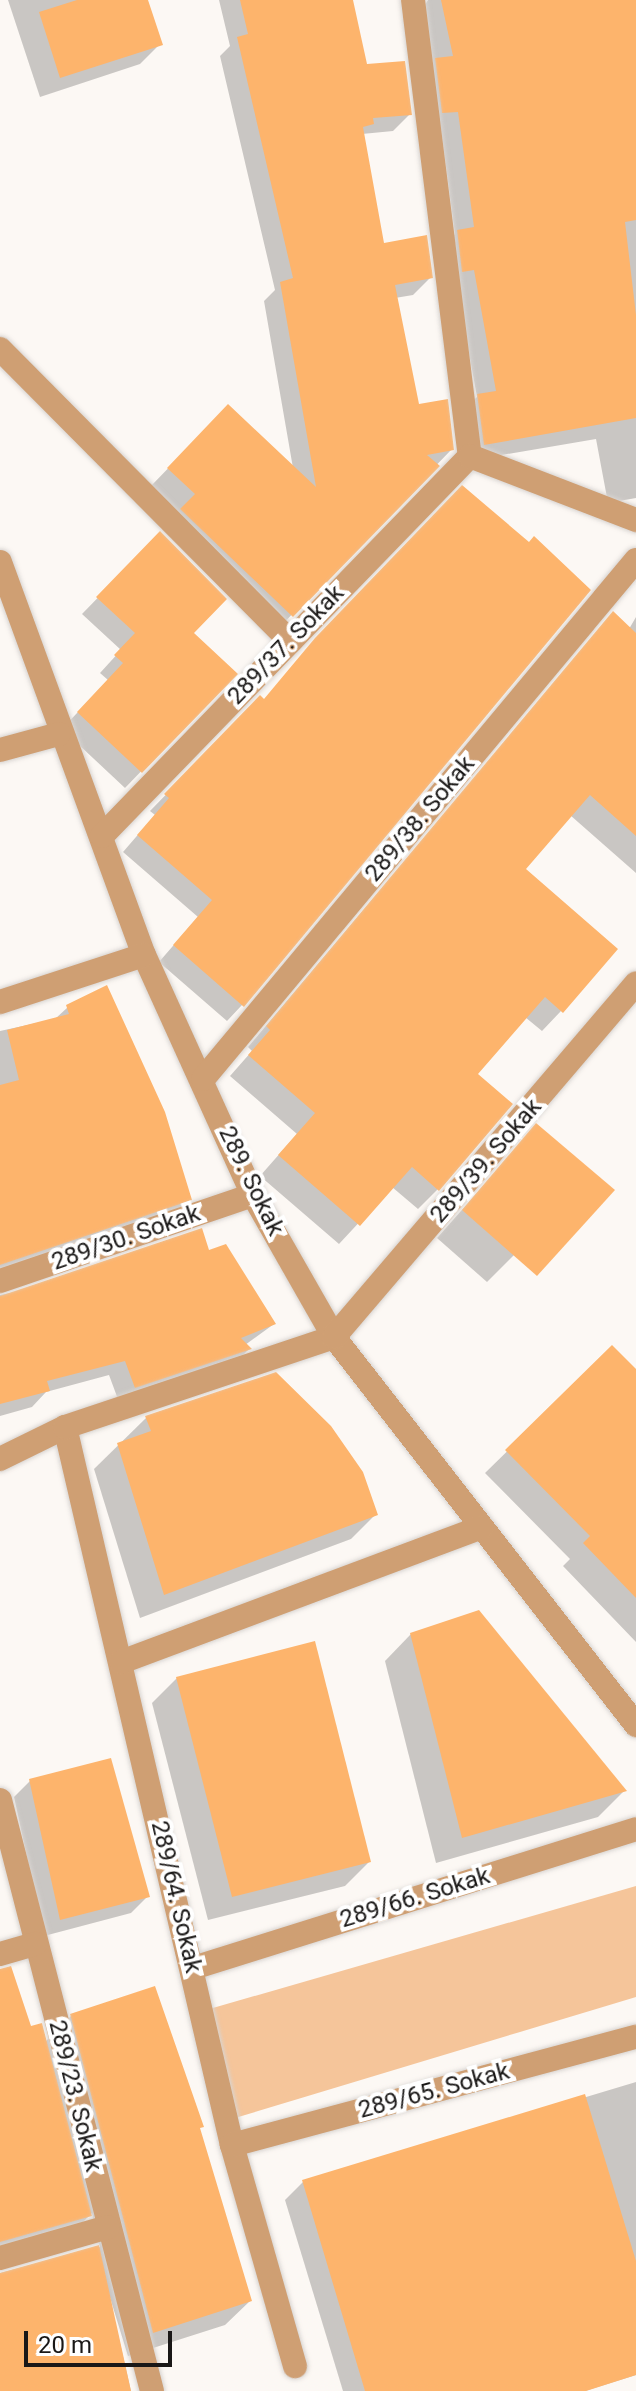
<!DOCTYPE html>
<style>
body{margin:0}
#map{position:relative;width:636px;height:2391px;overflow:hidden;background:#fcf8f4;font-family:Roboto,sans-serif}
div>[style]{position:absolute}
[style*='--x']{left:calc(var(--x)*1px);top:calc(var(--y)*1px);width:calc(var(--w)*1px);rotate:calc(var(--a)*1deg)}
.green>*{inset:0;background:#f5c59a}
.shadow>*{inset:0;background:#0003}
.building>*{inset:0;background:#fdb46c}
.roads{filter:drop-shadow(0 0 2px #d8d4d1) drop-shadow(0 0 2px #d8d4d1)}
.minor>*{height:24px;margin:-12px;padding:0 12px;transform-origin:12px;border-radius:12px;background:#cf9f73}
span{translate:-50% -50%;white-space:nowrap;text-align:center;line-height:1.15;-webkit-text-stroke:8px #fff;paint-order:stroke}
.street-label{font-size:24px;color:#1a1817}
.scale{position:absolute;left:24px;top:2331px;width:148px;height:36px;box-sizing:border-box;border:4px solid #1a1817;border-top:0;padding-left:10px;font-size:24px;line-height:28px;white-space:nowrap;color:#1a1817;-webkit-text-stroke:6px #fff;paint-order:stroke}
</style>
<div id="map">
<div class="green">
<div style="clip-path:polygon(636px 1886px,636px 1997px,225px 2121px,199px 2012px)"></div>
</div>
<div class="shadow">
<div style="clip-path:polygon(8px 0,146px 0,160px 44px,140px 64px,40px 97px)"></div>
<div style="clip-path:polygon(219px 0,351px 0,366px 66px,410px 114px,393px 131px,362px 134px,382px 245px,431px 277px,413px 295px,395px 298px,417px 406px,452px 449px,275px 632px,151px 486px,211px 424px,293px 468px,264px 301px,275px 290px,220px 56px,230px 46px)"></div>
<div style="clip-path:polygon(428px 0,636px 0,636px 498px,608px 503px,596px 439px,466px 461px,460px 413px,477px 397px,457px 287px,440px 250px,455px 234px,441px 129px,418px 78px,433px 63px,422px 10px)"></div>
<div style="clip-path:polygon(462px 488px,242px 1005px,227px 1021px,159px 962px,198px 917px,123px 852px,155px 815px,150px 811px,260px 698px,263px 701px)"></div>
<div style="clip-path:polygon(160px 534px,192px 633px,235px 674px,125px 788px,62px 729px,108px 680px,100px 673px,121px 650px,82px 614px)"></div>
<div style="clip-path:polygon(613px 614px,629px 629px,636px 617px,636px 873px,570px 815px,523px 870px,561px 1011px,542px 1031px,525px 1017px,475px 1074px,438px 1189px,418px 1209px,392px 1187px,339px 1244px,260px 1176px,297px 1134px,230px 1076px,252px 1051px,248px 1047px)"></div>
<div style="clip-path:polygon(68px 1007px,190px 1199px,174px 1215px,0 1274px,0 1031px,55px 1019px)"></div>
<div style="clip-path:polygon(536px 1126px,532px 1237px,487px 1282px,437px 1238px)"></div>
<div style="clip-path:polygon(208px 1253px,274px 1324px,245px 1345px,249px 1349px,234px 1364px,119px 1402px,109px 1375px,46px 1392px,32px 1407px,0 1416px,0 1295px)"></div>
<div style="clip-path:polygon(610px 1350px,636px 1376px,636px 1642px,563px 1566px,570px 1559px,485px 1473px)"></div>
<div style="clip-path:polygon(146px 1418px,375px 1515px,351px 1539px,140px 1618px,94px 1469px)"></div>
<div style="clip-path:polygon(411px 1634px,624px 1791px,598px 1817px,436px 1863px,385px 1661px)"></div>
<div style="clip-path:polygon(177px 1678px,369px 1862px,345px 1886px,208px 1920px,152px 1703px)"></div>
<div style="clip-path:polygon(30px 1781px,147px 1897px,131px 1913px,44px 1936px,14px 1797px)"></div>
<div style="clip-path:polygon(0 1980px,30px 2029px,45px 2042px,72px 2015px,198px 2130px,250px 2301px,225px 2325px,128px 2356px,108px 2291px,131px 2391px,0 2391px,0 2273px,100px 2247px,92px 2213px,72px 2233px,0 2254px)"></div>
<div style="clip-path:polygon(636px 2082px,636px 2375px,585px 2391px,343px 2391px,285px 2200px,303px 2182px)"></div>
</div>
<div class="building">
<div style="clip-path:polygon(77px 0,148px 0,163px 45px,60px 78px,39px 12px)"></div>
<div style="clip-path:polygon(240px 0,353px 0,367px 64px,405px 61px,412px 115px,373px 118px,374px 124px,363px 127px,384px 243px,427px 235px,433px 278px,395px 285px,419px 404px,448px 399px,454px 450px,427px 455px,440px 466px,293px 617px,180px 509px,195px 494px,167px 468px,228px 404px,316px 487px,280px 282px,293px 278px,237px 37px,248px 34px)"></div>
<div style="clip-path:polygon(441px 0,636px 0,636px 220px,625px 222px,636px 315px,636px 418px,484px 445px,477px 394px,496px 391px,474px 270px,462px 272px,457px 230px,474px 227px,458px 112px,442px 113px,435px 58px,453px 56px)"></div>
<div style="clip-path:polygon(462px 485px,529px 542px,534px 536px,591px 590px,244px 1007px,173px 945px,212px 900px,137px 835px,169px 798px,164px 794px,260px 695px,264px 699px,315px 638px)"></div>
<div style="clip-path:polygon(160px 531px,227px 599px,194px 633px,238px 674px,142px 773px,77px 712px,123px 663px,114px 655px,135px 633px,96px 597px)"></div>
<div style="clip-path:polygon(613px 611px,636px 633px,636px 836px,590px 795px,526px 869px,618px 949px,563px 1013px,545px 997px,478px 1074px,513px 1104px,439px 1191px,412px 1167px,360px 1226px,278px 1155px,315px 1113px,248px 1055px,270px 1030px,266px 1026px)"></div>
<div style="clip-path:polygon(107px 985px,165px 1112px,192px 1200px,0 1265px,0 1085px,19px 1080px,7px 1030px,69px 1014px,66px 1005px)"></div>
<div style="clip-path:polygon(536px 1123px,615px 1190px,537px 1276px,462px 1210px)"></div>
<div style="clip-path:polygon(202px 1228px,209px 1250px,226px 1244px,276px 1324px,241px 1338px,252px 1349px,135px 1388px,125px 1361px,47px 1381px,50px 1391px,0 1404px,0 1296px)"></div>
<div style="clip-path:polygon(612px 1345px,636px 1369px,636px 1598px,583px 1543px,590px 1536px,505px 1450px)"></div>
<div style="clip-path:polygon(276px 1372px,331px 1426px,363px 1472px,378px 1515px,164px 1595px,117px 1443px,151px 1431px,145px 1416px)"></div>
<div style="clip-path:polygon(479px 1610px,627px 1791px,462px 1838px,410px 1633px)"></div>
<div style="clip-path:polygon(315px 1641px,371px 1862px,232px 1897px,176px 1677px)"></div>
<div style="clip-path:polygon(111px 1758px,150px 1897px,60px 1920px,29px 1779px)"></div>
<div style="clip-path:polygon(11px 1966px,31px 2026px,42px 2023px,92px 2216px,0 2242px,0 1969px)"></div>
<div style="clip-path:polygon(155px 1986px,204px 2127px,200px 2128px,252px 2301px,153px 2333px,70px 2014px)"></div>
<div style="clip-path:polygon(585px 2094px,636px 2261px,636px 2375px,586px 2391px,365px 2391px,302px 2180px)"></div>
<div style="clip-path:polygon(99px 2245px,131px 2391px,0 2391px,0 2273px)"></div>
</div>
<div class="roads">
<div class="minor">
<div style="--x:413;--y:0;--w:460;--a:82.9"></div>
<div style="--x:0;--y:349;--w:412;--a:45.2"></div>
<div style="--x:0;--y:562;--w:419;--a:69.9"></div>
<div style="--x:144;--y:955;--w:264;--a:65.6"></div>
<div style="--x:253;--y:1195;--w:163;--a:60.3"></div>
<div style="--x:334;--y:1337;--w:492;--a:52.1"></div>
<div style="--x:0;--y:750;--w:61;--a:-15.2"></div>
<div style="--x:102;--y:836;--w:529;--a:-45.92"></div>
<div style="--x:470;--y:456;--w:178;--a:21.1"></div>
<div style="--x:0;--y:1002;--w:151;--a:-18.1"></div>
<div style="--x:203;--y:1079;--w:676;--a:-50.16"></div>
<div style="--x:0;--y:1281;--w:267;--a:-18.8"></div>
<div style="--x:65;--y:1427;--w:737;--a:76.91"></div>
<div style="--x:232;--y:2145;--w:230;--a:74.1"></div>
<div style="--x:0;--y:1459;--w:72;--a:-26.2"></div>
<div style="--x:65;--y:1427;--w:284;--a:-18.5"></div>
<div style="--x:334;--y:1337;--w:465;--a:-49.5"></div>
<div style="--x:121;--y:1662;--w:385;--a:-20.5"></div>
<div style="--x:0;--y:1800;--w:610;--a:75.58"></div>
<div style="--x:0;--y:1954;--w:37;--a:-16"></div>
<div style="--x:193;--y:1968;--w:464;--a:-17.4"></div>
<div style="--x:232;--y:2145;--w:418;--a:-15"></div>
<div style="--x:0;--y:2258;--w:112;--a:-16"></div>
</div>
</div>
<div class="street-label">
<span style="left:286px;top:645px;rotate:-46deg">289/37. Sokak</span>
<span style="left:420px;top:819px;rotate:-50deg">289/38. Sokak</span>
<span style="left:486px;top:1161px;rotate:-49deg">289/39. Sokak</span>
<span style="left:251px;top:1181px;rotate:64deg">289. Sokak</span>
<span style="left:126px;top:1238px;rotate:-19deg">289/30. Sokak</span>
<span style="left:176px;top:1897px;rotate:77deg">289/64. Sokak</span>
<span style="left:415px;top:1898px;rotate:-17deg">289/66. Sokak</span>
<span style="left:434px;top:2091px;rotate:-15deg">289/65. Sokak</span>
<span style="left:75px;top:2096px;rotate:76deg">289/23. Sokak</span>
</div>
<div class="scale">20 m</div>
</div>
